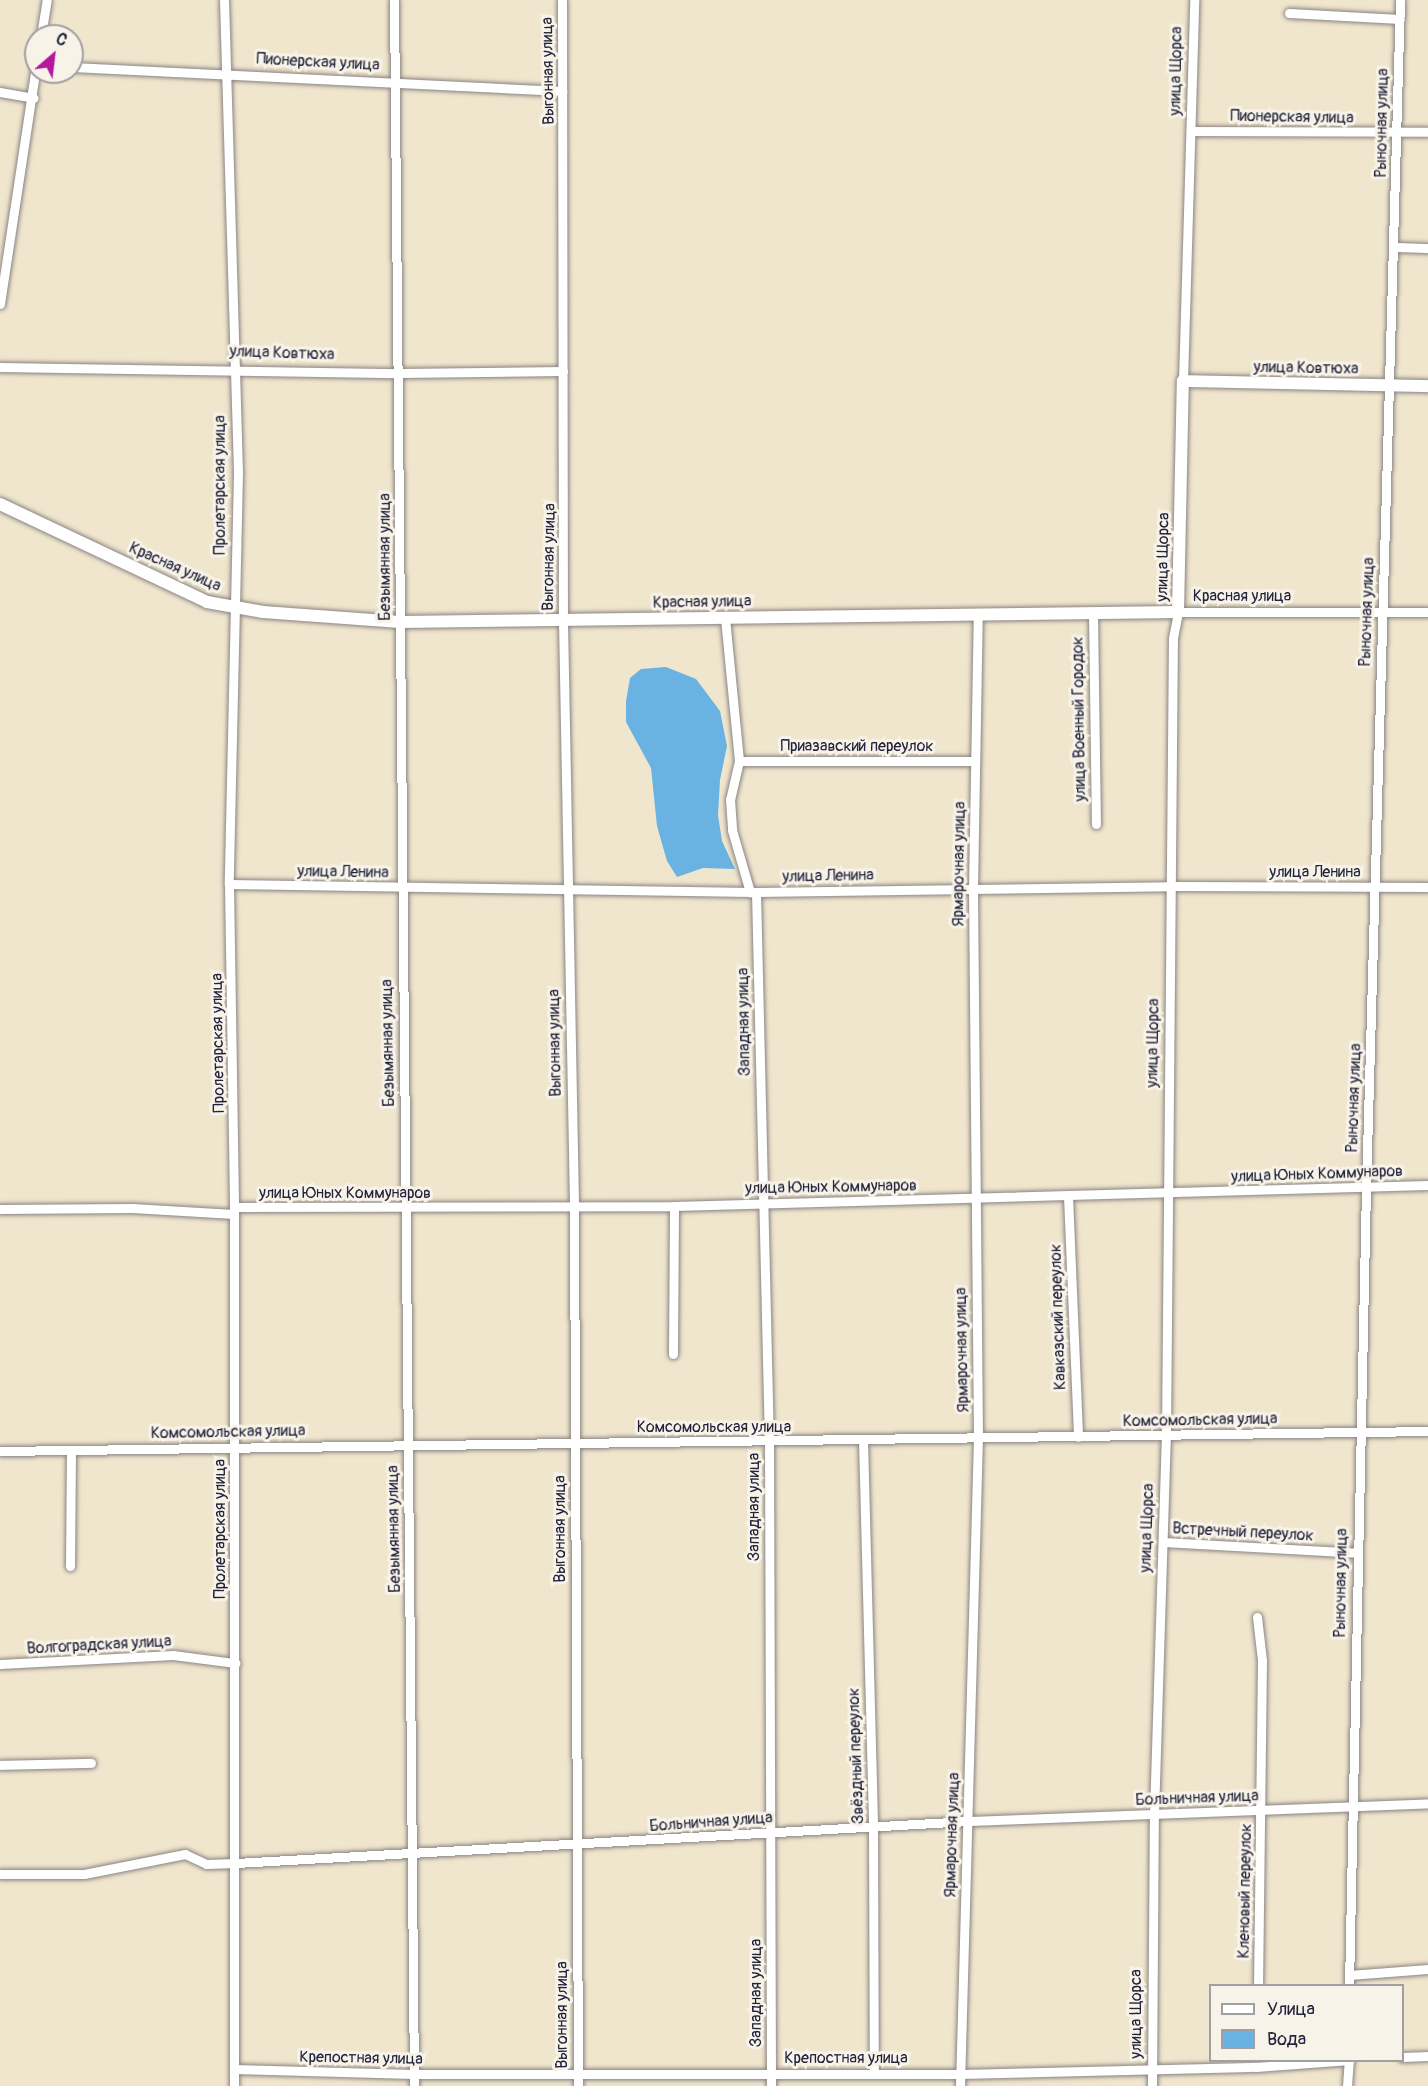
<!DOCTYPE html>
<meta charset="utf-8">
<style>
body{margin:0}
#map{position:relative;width:1428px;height:2086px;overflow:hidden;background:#f0e6cd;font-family:Pangolin,sans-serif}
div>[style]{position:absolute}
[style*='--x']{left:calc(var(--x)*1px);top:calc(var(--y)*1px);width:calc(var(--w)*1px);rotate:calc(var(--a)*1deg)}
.water>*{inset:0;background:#69b2e1}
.roads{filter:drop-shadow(0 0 2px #898484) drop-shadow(0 0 2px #898484)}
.minor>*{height:9px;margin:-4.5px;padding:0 4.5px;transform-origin:4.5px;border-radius:4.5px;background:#fff}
.major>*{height:12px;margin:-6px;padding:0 6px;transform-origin:6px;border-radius:6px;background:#fff}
span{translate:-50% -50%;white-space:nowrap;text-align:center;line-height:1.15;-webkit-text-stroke:6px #f7f3e8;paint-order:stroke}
.street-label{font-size:16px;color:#22223b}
.legend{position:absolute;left:1209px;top:1984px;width:195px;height:78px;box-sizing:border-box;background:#f7f3e8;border:2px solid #a29fa3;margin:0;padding:8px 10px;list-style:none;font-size:18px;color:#22223b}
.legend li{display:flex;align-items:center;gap:12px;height:30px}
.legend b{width:30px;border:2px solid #a29fa3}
.north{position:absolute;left:24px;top:24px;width:60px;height:60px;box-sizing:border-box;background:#f7f3e8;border:2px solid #a29fa3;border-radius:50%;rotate:28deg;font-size:16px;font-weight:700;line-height:24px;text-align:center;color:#22223b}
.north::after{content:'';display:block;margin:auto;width:21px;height:27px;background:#b5179e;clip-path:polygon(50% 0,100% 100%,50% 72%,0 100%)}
</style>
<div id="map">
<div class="water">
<div style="clip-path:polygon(666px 667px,696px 679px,720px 711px,727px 746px,720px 780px,718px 815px,722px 841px,735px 869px,703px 868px,677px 877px,667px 861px,657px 826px,651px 768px,626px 722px,626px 701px,630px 678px,641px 669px)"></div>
</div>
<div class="roads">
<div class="minor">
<div style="--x:224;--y:0;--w:473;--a:88.3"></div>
<div style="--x:238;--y:473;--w:411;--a:91.3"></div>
<div style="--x:229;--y:884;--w:323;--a:89.1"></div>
<div style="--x:234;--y:1207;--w:879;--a:90"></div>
<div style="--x:394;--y:0;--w:2086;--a:89.45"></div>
<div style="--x:562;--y:0;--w:621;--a:89.91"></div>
<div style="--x:563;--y:621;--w:586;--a:88.92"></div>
<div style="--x:574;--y:1207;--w:879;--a:89.74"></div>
<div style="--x:1289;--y:13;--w:111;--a:3.1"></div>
<div style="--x:41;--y:36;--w:36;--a:-81"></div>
<div style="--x:72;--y:67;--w:491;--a:2.8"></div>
<div style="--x:0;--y:92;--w:34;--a:10"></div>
<div style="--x:1191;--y:131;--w:237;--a:0.2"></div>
<div style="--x:1394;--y:247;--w:34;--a:2"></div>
<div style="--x:0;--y:304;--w:240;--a:-81.4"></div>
<div style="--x:0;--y:367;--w:400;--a:0.9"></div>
<div style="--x:400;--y:373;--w:163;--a:-0.7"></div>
<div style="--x:1183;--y:381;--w:381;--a:-88.3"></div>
<div style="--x:1093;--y:613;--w:211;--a:89.2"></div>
<div style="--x:725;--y:618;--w:144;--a:84.4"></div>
<div style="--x:739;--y:761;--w:39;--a:103"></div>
<div style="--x:730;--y:799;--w:31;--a:86"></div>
<div style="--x:732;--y:830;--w:65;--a:73.8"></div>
<div style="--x:739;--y:761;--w:236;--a:0"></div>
<div style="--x:229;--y:884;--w:527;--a:0.87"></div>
<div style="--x:756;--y:892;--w:415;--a:-0.8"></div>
<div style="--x:1171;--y:886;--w:257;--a:0.2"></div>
<div style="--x:756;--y:892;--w:550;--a:88.65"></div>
<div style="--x:769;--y:1442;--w:644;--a:89.82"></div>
<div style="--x:1068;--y:1196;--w:241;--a:87.6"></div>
<div style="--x:234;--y:1207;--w:440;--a:-0.1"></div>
<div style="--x:674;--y:1206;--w:754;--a:-1.6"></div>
<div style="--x:0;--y:1209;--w:132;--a:-0.4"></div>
<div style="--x:132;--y:1208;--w:102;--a:3.4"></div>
<div style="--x:673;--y:1354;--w:148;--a:-89.6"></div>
<div style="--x:863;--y:1440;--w:388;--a:88.5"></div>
<div style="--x:873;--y:1828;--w:244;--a:89.8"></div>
<div style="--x:0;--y:1451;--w:1428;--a:-0.8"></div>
<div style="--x:1163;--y:1542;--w:194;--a:3.2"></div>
<div style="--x:70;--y:1566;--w:114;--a:-89.5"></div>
<div style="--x:1257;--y:1617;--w:43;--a:83.4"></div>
<div style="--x:1262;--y:1660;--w:326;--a:90.7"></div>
<div style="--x:0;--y:1664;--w:173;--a:-3"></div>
<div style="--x:173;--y:1655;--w:63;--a:7.4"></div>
<div style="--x:0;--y:1765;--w:91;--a:-1.3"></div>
<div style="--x:0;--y:1874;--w:84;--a:0"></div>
<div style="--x:84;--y:1874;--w:103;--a:-11.2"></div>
<div style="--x:185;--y:1854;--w:23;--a:25"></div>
<div style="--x:206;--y:1864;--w:30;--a:-2"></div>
<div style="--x:236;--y:1863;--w:733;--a:-3.28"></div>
<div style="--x:968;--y:1821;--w:460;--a:-2.2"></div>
<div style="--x:1349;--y:1975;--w:79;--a:-4.3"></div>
<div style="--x:1349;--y:1986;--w:799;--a:-88.78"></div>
<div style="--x:1366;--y:1187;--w:1187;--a:-88.36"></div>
<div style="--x:1402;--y:2057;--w:26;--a:-2"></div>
<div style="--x:234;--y:2069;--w:180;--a:1.6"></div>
<div style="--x:414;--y:2074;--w:546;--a:0"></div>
<div style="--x:960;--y:2074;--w:296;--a:-1.4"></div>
<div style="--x:1256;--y:2067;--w:94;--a:-4.3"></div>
<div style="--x:960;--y:2086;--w:647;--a:-88.41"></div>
<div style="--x:978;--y:1439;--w:550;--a:-90.52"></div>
<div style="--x:973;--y:889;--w:275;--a:-89"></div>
<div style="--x:1152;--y:2086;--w:272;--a:-89.6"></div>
<div style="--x:1154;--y:1814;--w:378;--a:-88.2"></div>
<div style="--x:1166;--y:1436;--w:798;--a:-89.5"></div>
<div style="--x:1173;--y:638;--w:26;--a:-79"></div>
<div style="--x:1178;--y:612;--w:250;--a:0"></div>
<div style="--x:1347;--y:2086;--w:26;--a:-86"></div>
</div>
<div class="major">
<div style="--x:0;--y:504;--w:229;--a:25.3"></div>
<div style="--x:207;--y:602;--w:57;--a:10.1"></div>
<div style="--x:263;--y:612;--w:137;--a:4.2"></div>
<div style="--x:400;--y:622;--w:778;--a:-0.74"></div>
<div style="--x:1178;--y:612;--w:231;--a:-88.8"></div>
<div style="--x:1183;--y:381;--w:245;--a:1.2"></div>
</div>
</div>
<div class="street-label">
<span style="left:318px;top:62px;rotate:3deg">Пионерская улица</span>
<span style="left:548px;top:71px;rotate:-91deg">Выгонная улица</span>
<span style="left:1176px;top:71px;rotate:-89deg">улица Щорса</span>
<span style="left:1292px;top:117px;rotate:1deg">Пионерская улица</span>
<span style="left:1382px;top:123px;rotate:-89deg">Рыночная улица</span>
<span style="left:282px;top:353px;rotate:2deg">улица Ковтюха</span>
<span style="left:1306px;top:368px;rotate:1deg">улица Ковтюха</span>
<span style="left:220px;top:485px;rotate:-90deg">Пролетарская улица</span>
<span style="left:385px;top:557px;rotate:-90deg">Безымянная улица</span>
<span style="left:549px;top:557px;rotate:-89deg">Выгонная улица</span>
<span style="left:1163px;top:557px;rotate:-89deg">улица Щорса</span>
<span style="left:175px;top:567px;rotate:24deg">Красная улица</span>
<span style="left:1242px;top:596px">Красная улица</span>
<span style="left:702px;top:602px;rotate:-1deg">Красная улица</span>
<span style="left:1367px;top:612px;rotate:-88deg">Рыночная улица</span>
<span style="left:1079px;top:719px;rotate:-91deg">улица Военный Городок</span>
<span style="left:857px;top:746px">Приазавский переулок</span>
<span style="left:959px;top:864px;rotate:-89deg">Ярмарочная улица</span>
<span style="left:343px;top:872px;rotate:1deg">улица Ленина</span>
<span style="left:1315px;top:872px">улица Ленина</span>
<span style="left:828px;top:876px;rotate:-1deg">улица Ленина</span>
<span style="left:744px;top:1022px;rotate:-91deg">Западная улица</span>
<span style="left:218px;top:1043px;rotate:-91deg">Пролетарская улица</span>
<span style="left:388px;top:1043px;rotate:-91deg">Безымянная улица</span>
<span style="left:555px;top:1043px;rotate:-91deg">Выгонная улица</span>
<span style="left:1153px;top:1043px;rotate:-89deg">улица Щорса</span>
<span style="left:1354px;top:1098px;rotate:-88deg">Рыночная улица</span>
<span style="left:1317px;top:1174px;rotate:-2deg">улица Юных Коммунаров</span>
<span style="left:831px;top:1187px;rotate:-1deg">улица Юных Коммунаров</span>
<span style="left:345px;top:1193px">улица Юных Коммунаров</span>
<span style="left:1058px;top:1317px;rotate:-92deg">Кавказский переулок</span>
<span style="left:962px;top:1350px;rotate:-91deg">Ярмарочная улица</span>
<span style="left:1200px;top:1420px;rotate:-1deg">Комсомольская улица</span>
<span style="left:714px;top:1427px">Комсомольская улица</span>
<span style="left:228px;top:1432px;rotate:-1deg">Комсомольская улица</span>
<span style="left:754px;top:1507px;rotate:-90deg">Западная улица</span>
<span style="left:1147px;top:1528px;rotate:-88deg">улица Щорса</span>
<span style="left:220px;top:1529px;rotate:-90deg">Пролетарская улица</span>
<span style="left:394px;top:1529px;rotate:-91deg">Безымянная улица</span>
<span style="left:560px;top:1529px;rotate:-90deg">Выгонная улица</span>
<span style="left:1243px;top:1532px;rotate:3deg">Встречный переулок</span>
<span style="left:1341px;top:1583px;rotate:-89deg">Рыночная улица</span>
<span style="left:99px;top:1645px;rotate:-3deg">Волгоградская улица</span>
<span style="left:856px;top:1756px;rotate:-92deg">Звёздный переулок</span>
<span style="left:1197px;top:1798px;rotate:-2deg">Больничная улица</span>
<span style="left:711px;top:1822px;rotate:-4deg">Больничная улица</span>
<span style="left:952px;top:1835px;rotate:-88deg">Ярмарочная улица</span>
<span style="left:1245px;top:1891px;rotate:-89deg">Кленовый переулок</span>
<span style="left:756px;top:1993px;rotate:-90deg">Западная улица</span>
<span style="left:1136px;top:2014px;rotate:-90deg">улица Щорса</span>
<span style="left:562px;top:2015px;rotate:-90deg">Выгонная улица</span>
<span style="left:361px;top:2058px;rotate:1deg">Крепостная улица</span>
<span style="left:846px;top:2058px">Крепостная улица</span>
</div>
<ul class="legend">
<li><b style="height:8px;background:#fff"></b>Улица</li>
<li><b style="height:16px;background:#69b2e1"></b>Вода</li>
</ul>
<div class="north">С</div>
</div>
